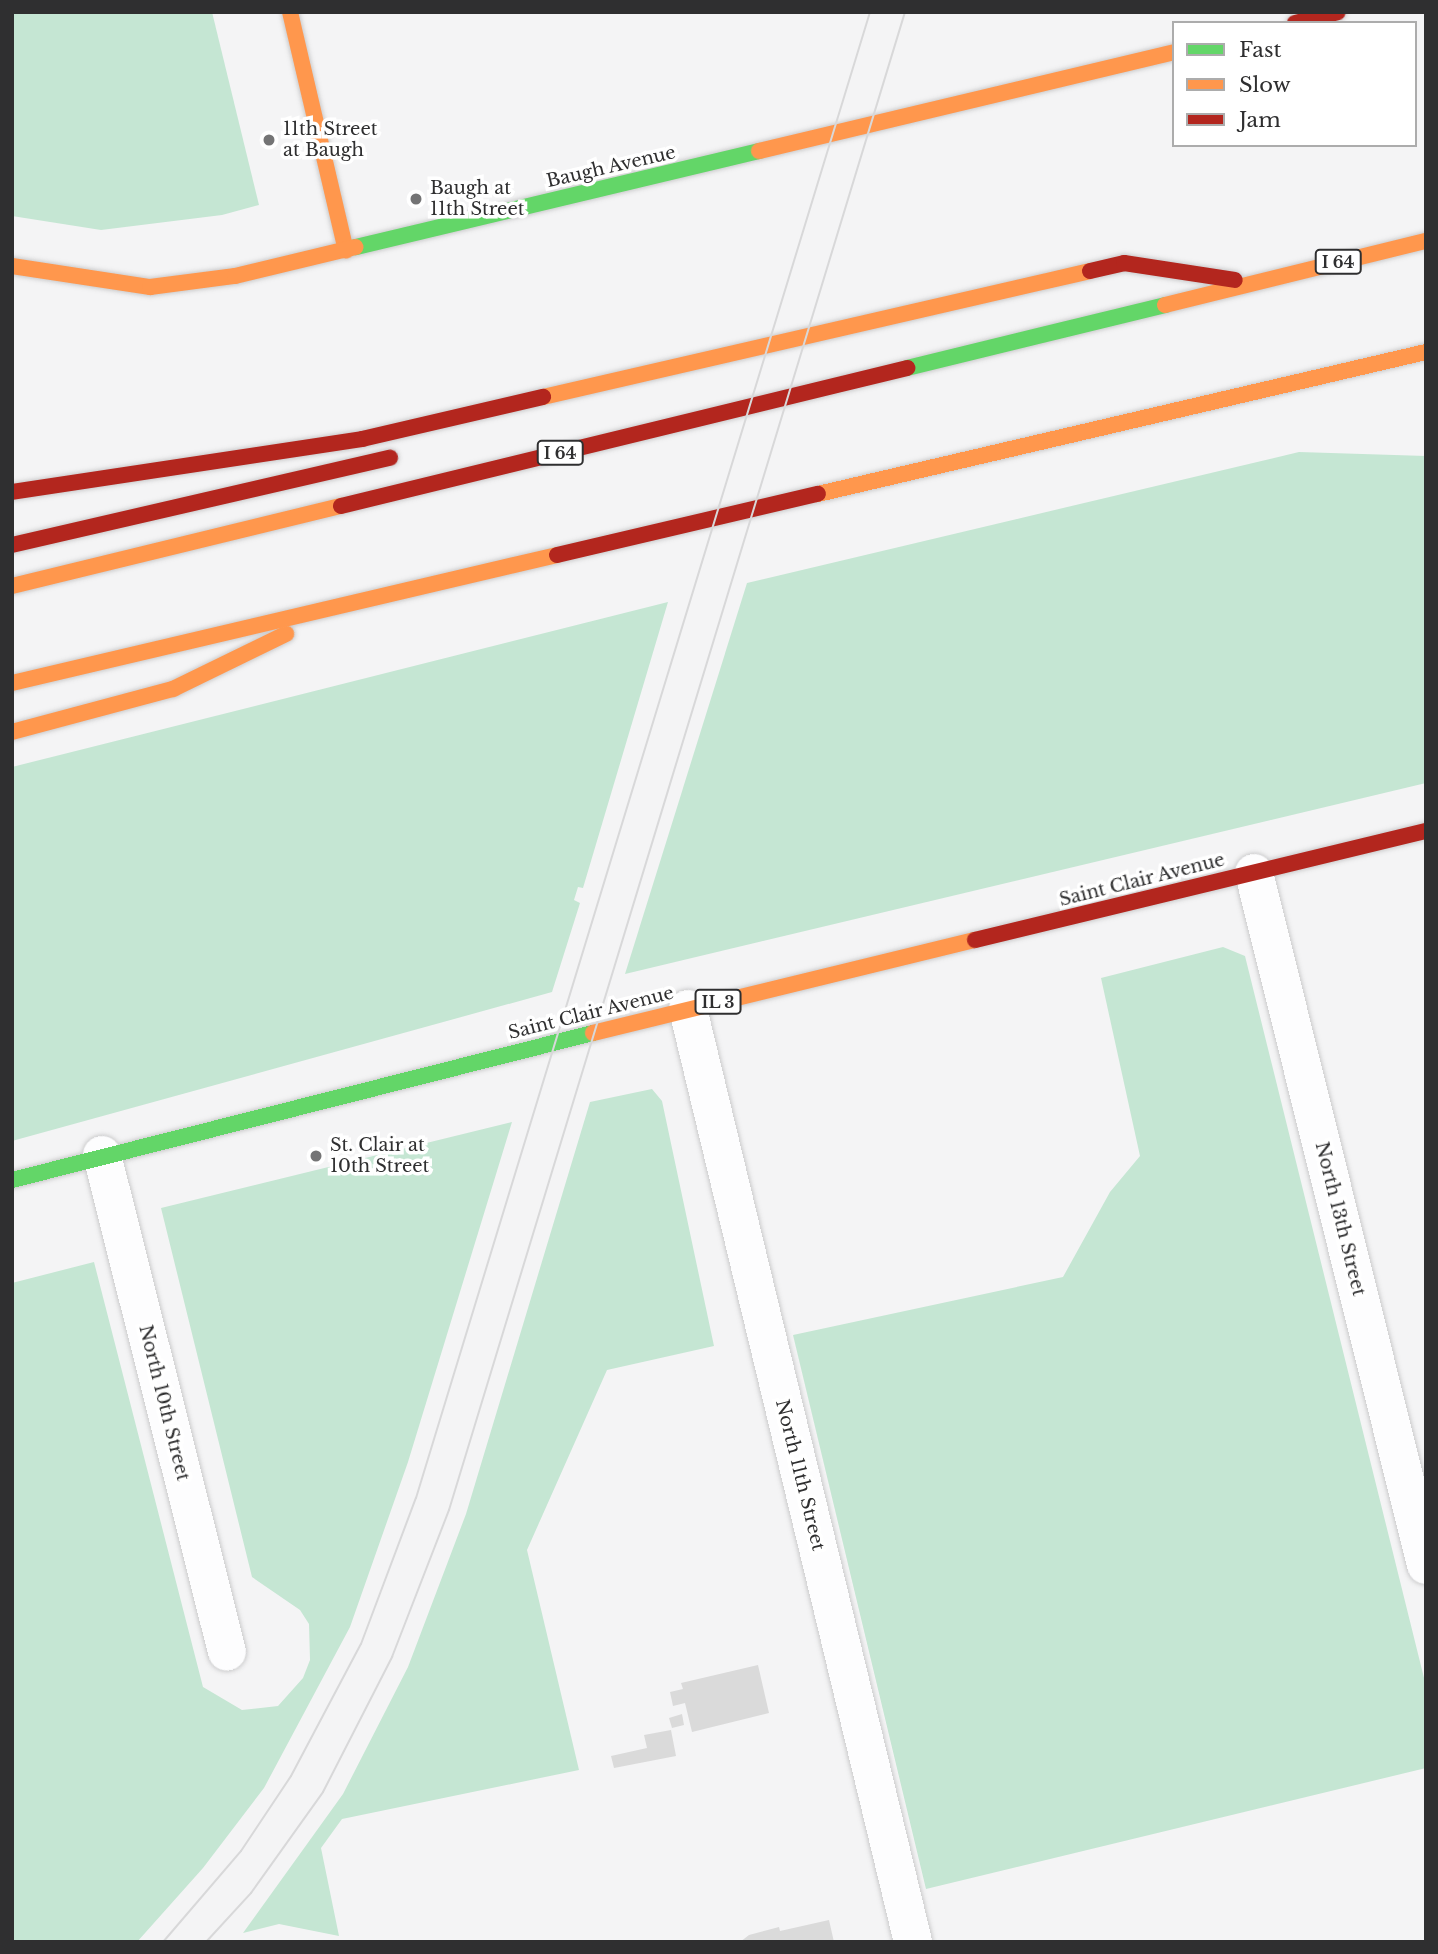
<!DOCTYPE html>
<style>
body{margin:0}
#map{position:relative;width:1438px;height:1954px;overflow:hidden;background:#f4f4f5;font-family:"Libre Baskerville",serif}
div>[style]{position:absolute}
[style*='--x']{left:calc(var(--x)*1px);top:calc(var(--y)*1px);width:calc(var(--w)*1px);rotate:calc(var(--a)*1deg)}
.green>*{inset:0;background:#c5e6d3}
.building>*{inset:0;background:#dadada}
.roads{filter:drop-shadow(0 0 2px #cccccd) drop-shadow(0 0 2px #cccccd)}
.street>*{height:38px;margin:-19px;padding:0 19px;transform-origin:19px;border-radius:19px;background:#fdfdfe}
.fast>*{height:16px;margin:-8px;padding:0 8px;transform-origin:8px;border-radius:8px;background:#63d668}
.slow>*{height:16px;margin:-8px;padding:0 8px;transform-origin:8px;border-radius:8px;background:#ff974d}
.jam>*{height:16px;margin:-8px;padding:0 8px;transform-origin:8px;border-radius:8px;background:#b3261e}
.tram>*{height:2px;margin:-1px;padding:0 1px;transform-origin:1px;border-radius:1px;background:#d8d8d9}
.dots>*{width:19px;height:19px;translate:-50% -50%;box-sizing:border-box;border:4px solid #fff;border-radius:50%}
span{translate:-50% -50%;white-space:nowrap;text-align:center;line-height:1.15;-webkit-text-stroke:7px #fff;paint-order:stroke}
.shield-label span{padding:2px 5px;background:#fff;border:2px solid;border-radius:5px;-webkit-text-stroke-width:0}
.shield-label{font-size:16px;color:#2f2f30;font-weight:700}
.poi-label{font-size:18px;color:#2f2f30}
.left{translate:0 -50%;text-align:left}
.street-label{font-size:18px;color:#2f2f30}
.frame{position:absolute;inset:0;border:14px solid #2f2f30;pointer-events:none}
.legend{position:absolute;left:1172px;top:21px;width:245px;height:126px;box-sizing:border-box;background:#fff;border:2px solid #acacac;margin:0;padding:9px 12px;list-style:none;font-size:21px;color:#2f2f30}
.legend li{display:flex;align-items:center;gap:14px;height:35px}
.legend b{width:35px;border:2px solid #acacac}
</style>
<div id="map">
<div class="green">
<div style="clip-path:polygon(12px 12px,212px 12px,259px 205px,222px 215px,101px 230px,12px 216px)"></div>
<div style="clip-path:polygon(1299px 452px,1426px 456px,1426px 783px,625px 974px,747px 583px)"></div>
<div style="clip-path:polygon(668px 602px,583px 888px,578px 887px,574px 900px,580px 903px,552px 992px,12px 1141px,12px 767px)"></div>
<div style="clip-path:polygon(1223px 947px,1245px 956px,1426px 1686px,1426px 1768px,926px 1889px,793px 1335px,1063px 1277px,1110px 1192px,1140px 1156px,1101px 978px)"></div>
<div style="clip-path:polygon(652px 1089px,662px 1101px,714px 1346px,607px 1370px,527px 1550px,579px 1770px,342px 1819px,321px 1848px,339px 1936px,279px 1924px,243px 1933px,343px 1794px,408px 1667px,466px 1514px,590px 1102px)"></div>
<div style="clip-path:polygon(512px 1122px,408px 1462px,350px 1627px,264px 1788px,203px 1868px,137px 1942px,12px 1942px,12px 1283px,94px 1262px,203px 1687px,242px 1710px,278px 1706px,303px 1678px,310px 1660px,309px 1624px,300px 1610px,252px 1577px,161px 1208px)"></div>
</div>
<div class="building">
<div style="clip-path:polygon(758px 1665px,769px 1713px,692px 1732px,685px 1703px,673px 1706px,670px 1692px,683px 1689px,681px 1683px)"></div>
<div style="clip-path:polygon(682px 1714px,684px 1725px,672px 1728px,669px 1718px)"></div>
<div style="clip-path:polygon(671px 1730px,676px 1756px,614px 1768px,611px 1756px,647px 1748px,644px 1735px)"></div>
<div style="clip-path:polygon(829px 1920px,834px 1942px,740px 1942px,749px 1935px,779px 1927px,780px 1931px)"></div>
</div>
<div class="roads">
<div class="street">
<div style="--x:1254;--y:873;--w:713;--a:76.04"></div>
<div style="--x:688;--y:1009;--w:960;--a:76.44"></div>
<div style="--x:102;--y:1155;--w:512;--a:75.88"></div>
</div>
<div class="fast">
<div style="--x:356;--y:247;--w:414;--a:-13.4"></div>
<div style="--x:907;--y:368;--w:266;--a:-13.7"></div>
<div style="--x:12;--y:1180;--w:599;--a:-14.2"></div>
</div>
<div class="slow">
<div style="--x:290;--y:12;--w:245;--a:76.8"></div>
<div style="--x:759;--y:151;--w:427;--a:-13.4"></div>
<div style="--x:12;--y:266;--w:140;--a:8.7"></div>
<div style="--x:150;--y:287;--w:86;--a:-7.4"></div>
<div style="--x:235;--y:276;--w:124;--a:-13.5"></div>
<div style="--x:1165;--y:305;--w:269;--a:-13.8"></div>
<div style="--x:543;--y:397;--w:561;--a:-12.97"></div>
<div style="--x:818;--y:494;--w:624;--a:-13.15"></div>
<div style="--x:12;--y:586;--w:339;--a:-13.7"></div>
<div style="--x:12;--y:683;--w:560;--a:-13.22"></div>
<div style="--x:12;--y:732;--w:167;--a:-15"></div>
<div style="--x:173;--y:689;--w:126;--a:-26"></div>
<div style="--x:593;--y:1033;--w:393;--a:-13.7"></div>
</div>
<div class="jam">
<div style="--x:1295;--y:23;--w:44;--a:-14.3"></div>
<div style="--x:1090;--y:271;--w:35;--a:-13"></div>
<div style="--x:1124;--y:263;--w:112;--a:8.7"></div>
<div style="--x:12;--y:492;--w:354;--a:-8.6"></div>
<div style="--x:362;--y:439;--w:186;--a:-13.1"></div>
<div style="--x:341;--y:506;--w:583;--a:-13.7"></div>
<div style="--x:12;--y:545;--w:388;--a:-13"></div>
<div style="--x:557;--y:555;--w:268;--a:-13.2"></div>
<div style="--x:975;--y:940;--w:464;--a:-13.6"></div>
</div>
</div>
<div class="tram">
<div style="--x:163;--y:1942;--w:120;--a:-49.4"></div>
<div style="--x:241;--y:1851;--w:90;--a:-56.3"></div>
<div style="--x:291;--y:1776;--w:149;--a:-62.1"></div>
<div style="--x:361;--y:1644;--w:156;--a:-69.4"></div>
<div style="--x:416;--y:1498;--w:1554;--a:-73.01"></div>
<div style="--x:206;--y:1942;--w:67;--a:-47.4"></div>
<div style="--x:251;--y:1893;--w:124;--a:-54.5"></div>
<div style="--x:323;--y:1792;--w:152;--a:-62.9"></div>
<div style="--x:392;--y:1657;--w:158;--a:-68.8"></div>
<div style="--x:449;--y:1510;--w:1566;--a:-73.07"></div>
</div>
<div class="dots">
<div style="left:269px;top:140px;background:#747475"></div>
<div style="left:416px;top:199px;background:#747475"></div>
<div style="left:316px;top:1156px;background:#747475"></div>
</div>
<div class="shield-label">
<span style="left:1338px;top:262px">I 64</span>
<span style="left:560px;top:453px">I 64</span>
<span style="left:718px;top:1002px">IL 3</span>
</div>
<div class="poi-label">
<span class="left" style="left:283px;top:140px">11th Street<br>at Baugh</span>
<span class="left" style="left:430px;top:199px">Baugh at<br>11th Street</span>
<span class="left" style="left:330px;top:1156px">St. Clair at<br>10th Street</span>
</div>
<div class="street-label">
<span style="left:611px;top:167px;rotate:-13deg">Baugh Avenue</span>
<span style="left:1142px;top:880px;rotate:-14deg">Saint Clair Avenue</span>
<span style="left:591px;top:1013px;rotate:-14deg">Saint Clair Avenue</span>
<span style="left:1340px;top:1219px;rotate:76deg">North 13th Street</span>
<span style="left:164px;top:1403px;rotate:76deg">North 10th Street</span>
<span style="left:800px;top:1475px;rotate:76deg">North 11th Street</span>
</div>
<div class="frame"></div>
<ul class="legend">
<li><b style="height:9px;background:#63d668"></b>Fast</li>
<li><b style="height:9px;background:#ff974d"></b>Slow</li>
<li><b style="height:9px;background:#b3261e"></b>Jam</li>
</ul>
</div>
